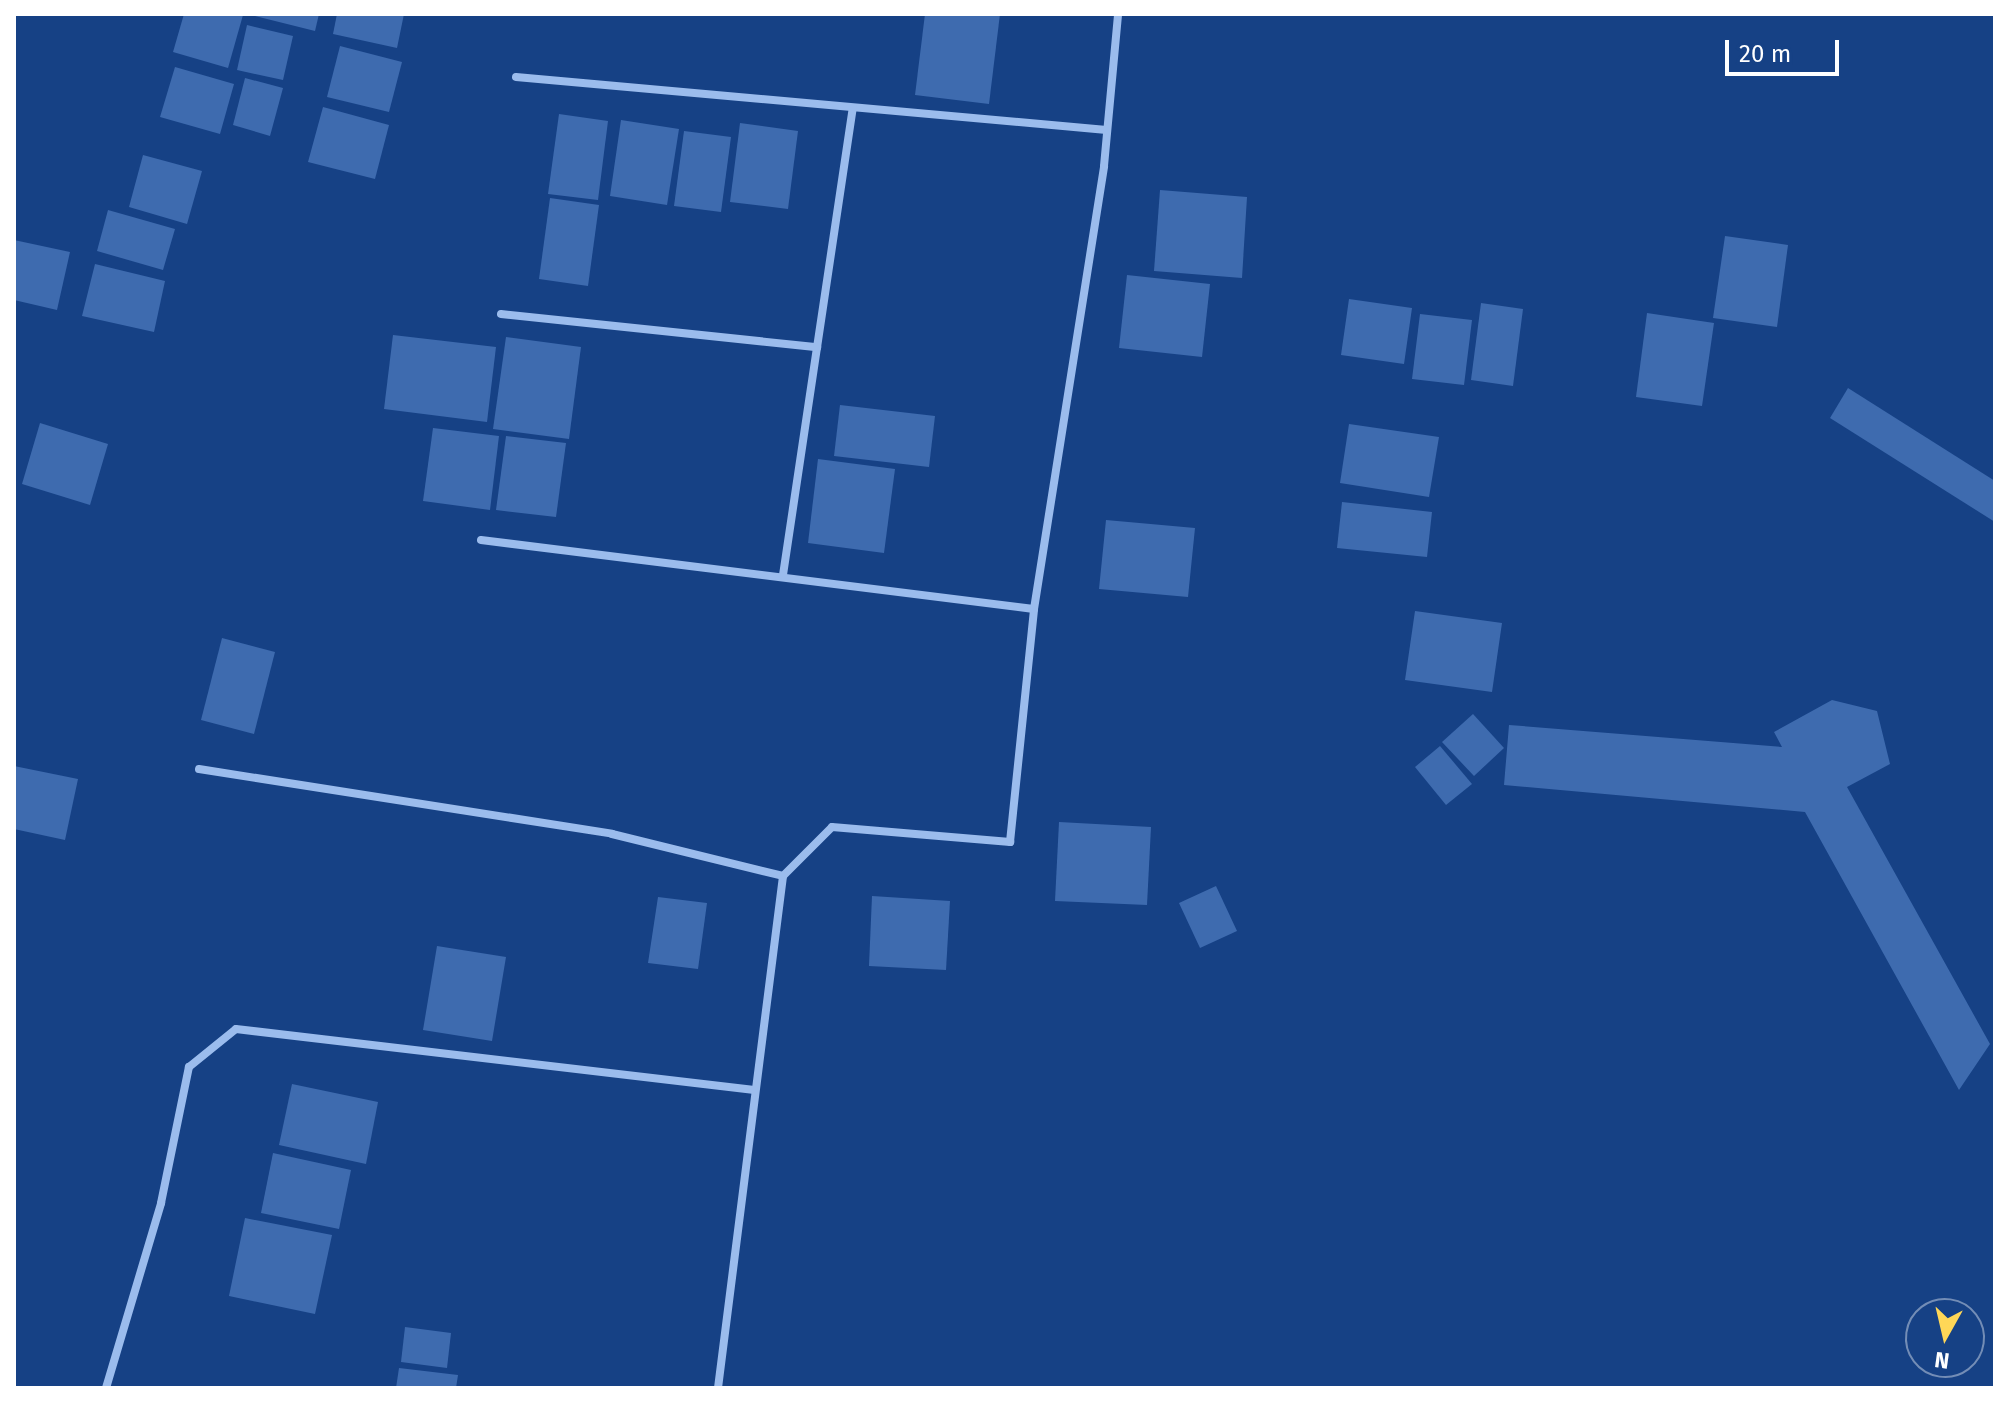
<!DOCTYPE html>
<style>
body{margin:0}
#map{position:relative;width:2009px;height:1402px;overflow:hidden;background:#164185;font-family:"Fira Sans",sans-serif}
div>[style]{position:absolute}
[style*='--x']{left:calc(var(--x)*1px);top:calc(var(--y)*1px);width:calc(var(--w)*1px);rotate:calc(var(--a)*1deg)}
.building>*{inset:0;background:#3e6baf}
.minor>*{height:8px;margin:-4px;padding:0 4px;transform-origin:4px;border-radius:4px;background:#9bbced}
span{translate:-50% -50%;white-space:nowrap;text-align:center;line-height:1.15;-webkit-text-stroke:7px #164185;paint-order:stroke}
.frame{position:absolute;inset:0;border:16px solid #fff;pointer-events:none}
.north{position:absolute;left:1905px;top:1298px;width:80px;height:80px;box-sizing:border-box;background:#164185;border:2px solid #738db6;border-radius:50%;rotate:188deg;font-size:22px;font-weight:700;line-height:32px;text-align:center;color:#fff}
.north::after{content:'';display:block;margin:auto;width:28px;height:36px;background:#ffd757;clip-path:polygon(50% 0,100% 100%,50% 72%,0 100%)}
.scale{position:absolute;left:1725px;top:40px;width:114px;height:36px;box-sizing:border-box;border:4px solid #fff;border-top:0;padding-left:10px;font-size:24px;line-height:28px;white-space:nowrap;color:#fff;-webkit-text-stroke:6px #164185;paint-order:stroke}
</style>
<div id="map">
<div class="building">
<div style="clip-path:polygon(184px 14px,243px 15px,228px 68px,173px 52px)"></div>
<div style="clip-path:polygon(247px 14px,319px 14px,315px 31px)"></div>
<div style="clip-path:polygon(337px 14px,404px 14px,397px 48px,333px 34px)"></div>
<div style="clip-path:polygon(925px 14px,1000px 14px,989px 104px,915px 95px)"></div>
<div style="clip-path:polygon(247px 25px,293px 36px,283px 80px,237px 70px)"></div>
<div style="clip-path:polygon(340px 46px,402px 62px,389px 112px,327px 97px)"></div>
<div style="clip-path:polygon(175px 67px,234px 84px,220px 134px,160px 117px)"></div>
<div style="clip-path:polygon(245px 78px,283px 88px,270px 136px,233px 125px)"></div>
<div style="clip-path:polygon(323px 107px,389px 125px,375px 179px,308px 162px)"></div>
<div style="clip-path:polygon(559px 114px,608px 121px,598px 200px,548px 194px)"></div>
<div style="clip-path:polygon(621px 120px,679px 129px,667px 205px,610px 196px)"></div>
<div style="clip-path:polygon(740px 123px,798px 131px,788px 209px,730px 202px)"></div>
<div style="clip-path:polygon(684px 131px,731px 137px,721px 212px,674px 206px)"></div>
<div style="clip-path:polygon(143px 155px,202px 171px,187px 224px,129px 207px)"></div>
<div style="clip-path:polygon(1160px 190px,1247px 197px,1242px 278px,1154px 271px)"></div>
<div style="clip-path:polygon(550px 198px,599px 205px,588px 286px,539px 279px)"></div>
<div style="clip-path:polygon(108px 210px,175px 229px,163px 270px,97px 251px)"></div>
<div style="clip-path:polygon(1725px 236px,1788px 245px,1777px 327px,1713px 318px)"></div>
<div style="clip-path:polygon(14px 240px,70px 252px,57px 310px,14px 300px)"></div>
<div style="clip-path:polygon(95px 264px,165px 281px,154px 332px,82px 316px)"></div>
<div style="clip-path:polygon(1127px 275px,1210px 284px,1202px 357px,1119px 348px)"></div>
<div style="clip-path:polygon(1349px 299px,1412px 308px,1404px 364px,1341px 355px)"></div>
<div style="clip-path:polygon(1481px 303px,1523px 309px,1513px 386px,1471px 380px)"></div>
<div style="clip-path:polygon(1647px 313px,1714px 323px,1702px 406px,1636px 397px)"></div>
<div style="clip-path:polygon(1420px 314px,1472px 320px,1464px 385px,1412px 379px)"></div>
<div style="clip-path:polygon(393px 335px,496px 347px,487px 422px,384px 409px)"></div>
<div style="clip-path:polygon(506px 337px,581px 347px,569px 439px,493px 429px)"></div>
<div style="clip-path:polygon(1848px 388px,1995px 481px,1995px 522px,1830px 418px)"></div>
<div style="clip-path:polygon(840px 405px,935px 416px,929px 467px,834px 456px)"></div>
<div style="clip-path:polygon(40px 423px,108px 444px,90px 505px,22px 484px)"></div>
<div style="clip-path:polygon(1349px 424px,1439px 437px,1429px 497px,1340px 483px)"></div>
<div style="clip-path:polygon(433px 428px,499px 436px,490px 510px,423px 501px)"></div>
<div style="clip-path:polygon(506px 436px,566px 443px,556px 517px,496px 510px)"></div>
<div style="clip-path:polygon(818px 459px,895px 469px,884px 553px,808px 543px)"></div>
<div style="clip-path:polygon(1342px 502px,1432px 512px,1427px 557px,1337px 548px)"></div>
<div style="clip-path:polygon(1106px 520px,1195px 528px,1188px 597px,1099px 589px)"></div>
<div style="clip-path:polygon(1415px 611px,1502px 623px,1492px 692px,1405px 680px)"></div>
<div style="clip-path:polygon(222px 638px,275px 652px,254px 734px,201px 720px)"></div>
<div style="clip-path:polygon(1832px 700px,1877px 711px,1890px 764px,1847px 787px,1990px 1044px,1959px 1090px,1805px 812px,1504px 785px,1509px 725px,1782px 747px,1774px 732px)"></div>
<div style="clip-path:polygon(1473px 714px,1504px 748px,1474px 776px,1442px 742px)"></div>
<div style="clip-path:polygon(1440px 746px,1472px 784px,1446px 805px,1415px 767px)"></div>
<div style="clip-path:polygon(14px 766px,78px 779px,65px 840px,14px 829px)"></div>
<div style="clip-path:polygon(1059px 822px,1151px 827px,1147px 905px,1055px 901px)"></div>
<div style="clip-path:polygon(1216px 886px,1237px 931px,1200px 948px,1179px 903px)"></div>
<div style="clip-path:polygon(872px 896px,950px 901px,946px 970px,869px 966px)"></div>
<div style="clip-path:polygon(658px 897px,707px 903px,698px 969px,648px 963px)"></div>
<div style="clip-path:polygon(437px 946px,506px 957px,492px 1041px,423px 1030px)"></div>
<div style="clip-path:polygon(292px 1084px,378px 1102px,366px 1164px,279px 1145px)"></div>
<div style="clip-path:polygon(273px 1153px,351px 1170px,339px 1229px,261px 1213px)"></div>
<div style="clip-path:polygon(245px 1218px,332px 1235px,315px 1314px,229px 1296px)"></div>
<div style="clip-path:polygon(405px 1327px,451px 1333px,447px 1368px,401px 1362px)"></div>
<div style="clip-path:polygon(399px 1368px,458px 1375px,456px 1388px,396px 1388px)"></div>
</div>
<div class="minor">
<div style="--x:516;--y:77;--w:593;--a:5.12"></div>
<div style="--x:501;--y:314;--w:318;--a:6"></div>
<div style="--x:481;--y:540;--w:557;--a:7.11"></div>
<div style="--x:783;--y:575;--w:472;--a:-81.5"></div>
<div style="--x:199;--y:769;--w:418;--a:8.9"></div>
<div style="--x:612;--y:834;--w:176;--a:13.8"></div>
<div style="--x:106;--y:1388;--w:193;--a:-73.4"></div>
<div style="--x:161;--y:1203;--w:139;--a:-78.4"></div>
<div style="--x:189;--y:1067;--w:60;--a:-39"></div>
<div style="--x:236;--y:1029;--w:522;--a:6.72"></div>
<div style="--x:718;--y:1388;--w:516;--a:-82.76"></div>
<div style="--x:783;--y:876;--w:69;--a:-45"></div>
<div style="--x:832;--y:827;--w:179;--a:4.8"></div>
<div style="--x:1010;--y:842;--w:234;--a:-84.1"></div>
<div style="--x:1034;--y:609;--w:448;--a:-81"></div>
<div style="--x:1104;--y:166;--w:153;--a:-84.7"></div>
</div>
<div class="frame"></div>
<div class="north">N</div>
<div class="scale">20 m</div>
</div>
